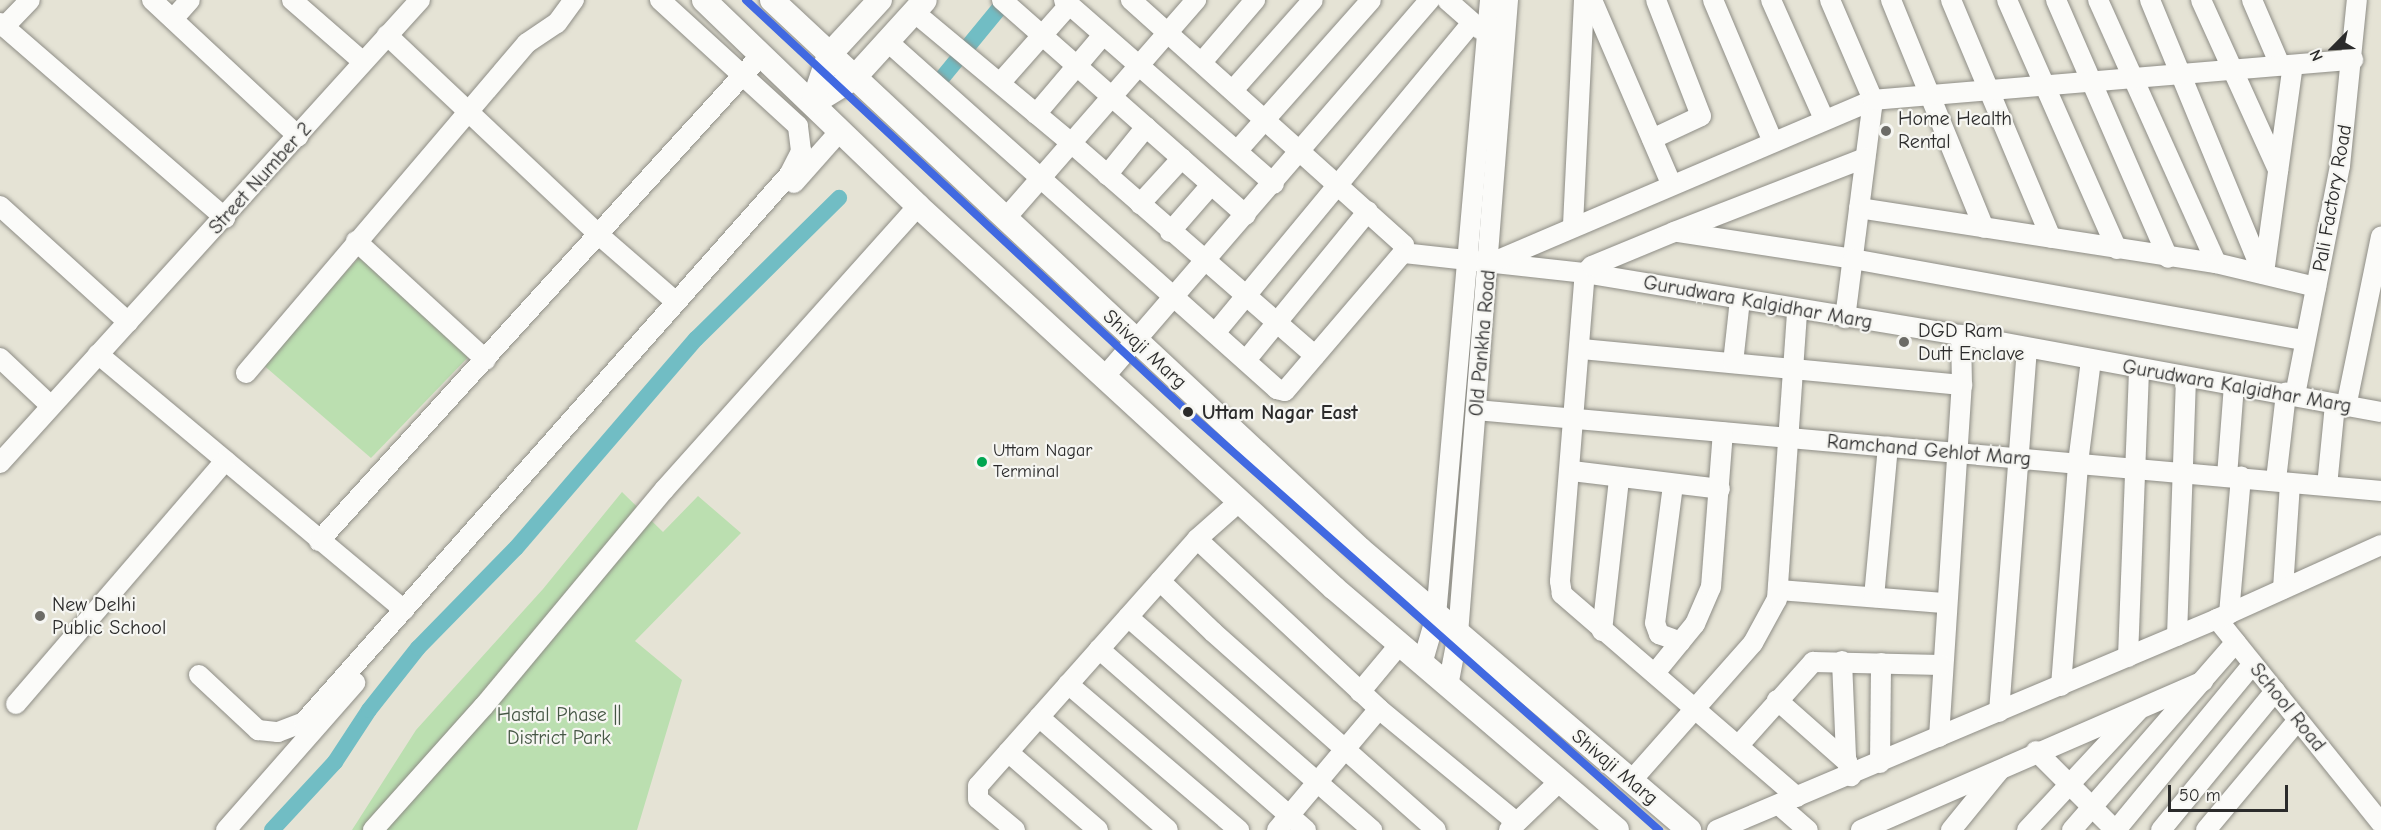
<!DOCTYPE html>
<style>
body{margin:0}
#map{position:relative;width:2381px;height:830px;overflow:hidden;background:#e5e3d5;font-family:"Comic Neue",sans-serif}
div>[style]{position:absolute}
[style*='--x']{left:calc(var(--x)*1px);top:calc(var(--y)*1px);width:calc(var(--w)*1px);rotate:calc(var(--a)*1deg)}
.green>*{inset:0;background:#bbdfb0}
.canal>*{height:16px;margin:-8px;padding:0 8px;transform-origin:8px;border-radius:8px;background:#71bdc4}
.roads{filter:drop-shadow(0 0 2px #8e8d86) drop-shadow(0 0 2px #8e8d86)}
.minor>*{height:20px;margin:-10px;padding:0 10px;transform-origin:10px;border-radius:10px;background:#fbfbf9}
.major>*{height:24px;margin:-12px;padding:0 12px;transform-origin:12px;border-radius:12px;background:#fbfbf9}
.metro-1>*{height:8px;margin:-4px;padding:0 4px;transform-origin:4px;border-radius:4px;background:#4169e1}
.dots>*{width:16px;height:16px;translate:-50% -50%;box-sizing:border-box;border:3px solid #f6f6f2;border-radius:50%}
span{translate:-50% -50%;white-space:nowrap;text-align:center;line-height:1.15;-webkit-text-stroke:4.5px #f6f6f2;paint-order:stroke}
.bus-label{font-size:18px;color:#2b2b2b}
.left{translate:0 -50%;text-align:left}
.poi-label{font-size:20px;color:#2b2b2b}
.street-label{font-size:20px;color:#2b2b2b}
.stop-label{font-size:20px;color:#2b2b2b;font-weight:700}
.park-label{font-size:20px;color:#465745}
.north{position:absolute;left:2303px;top:18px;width:60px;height:60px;-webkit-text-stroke:4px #f6f6f2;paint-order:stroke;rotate:246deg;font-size:16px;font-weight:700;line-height:24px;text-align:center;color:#2b2b2b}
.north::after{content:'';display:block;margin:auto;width:21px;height:27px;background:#2b2b2b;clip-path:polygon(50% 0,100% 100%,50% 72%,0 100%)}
.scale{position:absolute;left:2168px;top:785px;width:120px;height:27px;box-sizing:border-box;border:3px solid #2b2b2b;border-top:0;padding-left:8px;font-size:18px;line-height:21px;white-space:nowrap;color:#2b2b2b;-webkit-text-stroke:4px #f6f6f2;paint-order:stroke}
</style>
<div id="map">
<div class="green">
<div style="clip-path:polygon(368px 248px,474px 351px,371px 458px,261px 363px)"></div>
<div style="clip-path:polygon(622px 492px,663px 532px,698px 496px,741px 533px,635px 641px,682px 680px,637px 830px,352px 830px,416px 730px,543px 589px)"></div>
</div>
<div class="canal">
<div style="--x:942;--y:78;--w:101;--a:-50.6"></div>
<div style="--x:272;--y:830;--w:93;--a:-47.2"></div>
<div style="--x:335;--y:762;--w:62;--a:-56.8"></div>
<div style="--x:369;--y:710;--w:79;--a:-51.7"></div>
<div style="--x:418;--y:648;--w:140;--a:-45.6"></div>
<div style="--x:516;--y:548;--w:276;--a:-49.3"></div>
<div style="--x:696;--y:339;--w:201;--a:-44.6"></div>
</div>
<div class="roads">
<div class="minor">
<div style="--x:152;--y:0;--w:200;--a:43"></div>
<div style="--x:292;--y:0;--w:94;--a:41.1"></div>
<div style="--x:1002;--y:0;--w:325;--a:41.4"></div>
<div style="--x:1064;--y:0;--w:279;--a:41.2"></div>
<div style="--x:1447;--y:0;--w:45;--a:41.4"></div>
<div style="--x:1592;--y:0;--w:199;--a:66.7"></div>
<div style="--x:1713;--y:0;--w:154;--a:67.1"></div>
<div style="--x:1771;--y:0;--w:130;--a:66"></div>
<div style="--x:1830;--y:0;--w:109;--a:66.7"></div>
<div style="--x:1873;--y:100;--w:220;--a:97.3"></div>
<div style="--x:1891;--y:0;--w:246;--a:67.8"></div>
<div style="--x:1951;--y:0;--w:258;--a:67.2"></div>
<div style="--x:2007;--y:0;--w:272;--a:66.2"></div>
<div style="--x:2056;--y:0;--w:281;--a:66.5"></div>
<div style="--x:2098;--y:0;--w:288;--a:65.8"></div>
<div style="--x:2150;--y:0;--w:296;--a:67.6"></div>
<div style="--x:2201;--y:0;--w:187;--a:65.6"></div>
<div style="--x:2252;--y:0;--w:71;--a:66.7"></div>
<div style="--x:914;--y:12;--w:203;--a:39.8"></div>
<div style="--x:1070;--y:142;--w:325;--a:41.1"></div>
<div style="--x:173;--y:19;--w:25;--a:-48"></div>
<div style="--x:0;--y:23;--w:298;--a:40.9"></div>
<div style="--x:4;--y:27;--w:37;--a:-46"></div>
<div style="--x:387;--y:35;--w:291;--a:43.3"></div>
<div style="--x:599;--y:235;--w:102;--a:41"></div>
<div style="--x:887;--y:41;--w:523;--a:41.74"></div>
<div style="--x:1277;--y:389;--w:8;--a:14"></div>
<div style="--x:1285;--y:391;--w:182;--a:-49.5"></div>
<div style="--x:1403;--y:253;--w:8;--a:-83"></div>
<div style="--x:1404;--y:245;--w:367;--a:-138.1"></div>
<div style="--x:1202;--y:62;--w:82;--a:-49.5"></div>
<div style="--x:1000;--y:83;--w:104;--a:-48.5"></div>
<div style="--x:1233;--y:90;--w:120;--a:-48.4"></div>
<div style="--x:1036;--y:114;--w:104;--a:-49.7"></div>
<div style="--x:1652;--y:139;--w:54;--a:-25.1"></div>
<div style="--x:1701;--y:116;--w:124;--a:-111.2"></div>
<div style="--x:1238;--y:150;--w:200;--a:-48.4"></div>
<div style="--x:1107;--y:175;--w:62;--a:-50.9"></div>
<div style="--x:794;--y:183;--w:69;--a:-48.5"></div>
<div style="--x:1140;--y:204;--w:62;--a:-47.6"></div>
<div style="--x:0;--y:206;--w:173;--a:42.2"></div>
<div style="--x:1859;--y:208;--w:361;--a:8.8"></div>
<div style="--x:2216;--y:263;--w:103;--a:13.5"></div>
<div style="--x:1005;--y:219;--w:291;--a:-48.9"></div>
<div style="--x:1573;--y:225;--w:225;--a:-87.2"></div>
<div style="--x:1170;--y:232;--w:62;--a:-48.9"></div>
<div style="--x:1677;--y:232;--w:178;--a:8.7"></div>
<div style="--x:1853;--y:259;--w:459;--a:10.2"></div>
<div style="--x:356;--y:241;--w:176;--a:42.5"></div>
<div style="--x:1403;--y:253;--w:183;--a:6.3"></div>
<div style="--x:1585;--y:273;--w:381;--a:9.4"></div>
<div style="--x:1961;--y:335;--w:427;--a:10.4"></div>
<div style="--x:1491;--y:263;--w:415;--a:-23.1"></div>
<div style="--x:1873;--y:100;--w:482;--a:-4.8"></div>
<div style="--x:2264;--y:273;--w:210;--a:-82.1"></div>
<div style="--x:1216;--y:332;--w:401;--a:-50.4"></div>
<div style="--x:1581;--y:349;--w:383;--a:5.4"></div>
<div style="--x:98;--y:354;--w:399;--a:39.9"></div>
<div style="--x:0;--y:358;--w:70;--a:43.3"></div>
<div style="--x:1247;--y:359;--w:191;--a:-50.7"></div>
<div style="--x:1733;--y:363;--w:63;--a:-83.7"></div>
<div style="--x:246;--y:373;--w:433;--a:-49.6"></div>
<div style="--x:527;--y:43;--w:36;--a:-34"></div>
<div style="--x:557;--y:23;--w:29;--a:-54"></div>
<div style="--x:1105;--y:376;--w:497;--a:-49.2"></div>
<div style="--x:2295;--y:395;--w:233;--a:-78.9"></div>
<div style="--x:2340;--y:166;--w:167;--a:-84.2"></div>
<div style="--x:2346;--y:407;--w:174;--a:-78.4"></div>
<div style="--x:1476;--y:410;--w:909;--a:5.11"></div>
<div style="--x:0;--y:463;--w:625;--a:-47.79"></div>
<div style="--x:1572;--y:471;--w:149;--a:6.9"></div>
<div style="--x:2227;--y:476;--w:91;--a:-85.6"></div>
<div style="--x:2276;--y:480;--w:88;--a:-83.4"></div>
<div style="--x:1673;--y:485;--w:139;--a:97.4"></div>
<div style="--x:1655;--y:623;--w:12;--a:70"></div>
<div style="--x:1659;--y:634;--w:23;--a:20"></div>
<div style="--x:2327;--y:486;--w:81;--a:-84.4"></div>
<div style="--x:1197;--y:539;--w:249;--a:43"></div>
<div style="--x:1379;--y:709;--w:178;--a:39.5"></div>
<div style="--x:319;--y:541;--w:658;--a:-47.71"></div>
<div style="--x:1160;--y:581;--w:74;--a:43.9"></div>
<div style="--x:1213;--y:632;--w:298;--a:41.6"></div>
<div style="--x:2283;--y:589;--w:106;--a:-86.2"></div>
<div style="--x:1779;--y:590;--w:168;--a:4.5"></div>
<div style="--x:1874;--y:597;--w:151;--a:-84.7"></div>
<div style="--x:2229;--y:614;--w:138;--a:-85"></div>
<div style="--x:1128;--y:617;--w:324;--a:41.1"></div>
<div style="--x:2217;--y:619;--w:262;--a:51.2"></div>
<div style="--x:1602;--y:631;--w:153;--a:-83.6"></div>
<div style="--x:2177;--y:636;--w:259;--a:-88"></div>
<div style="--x:1099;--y:649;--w:275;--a:41.2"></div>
<div style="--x:2128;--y:657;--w:289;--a:-87.8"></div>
<div style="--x:1842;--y:661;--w:97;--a:87.6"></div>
<div style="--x:1846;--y:758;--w:19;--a:74"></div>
<div style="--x:1422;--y:664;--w:50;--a:-73.7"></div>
<div style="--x:1436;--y:616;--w:618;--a:-84.99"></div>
<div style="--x:1655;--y:673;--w:63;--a:-50.8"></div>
<div style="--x:1695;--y:624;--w:40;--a:-66.6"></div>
<div style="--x:1711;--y:587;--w:155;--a:-85.6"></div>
<div style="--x:199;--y:675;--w:81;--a:43"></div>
<div style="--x:258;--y:730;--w:20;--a:6"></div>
<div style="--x:278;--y:732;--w:28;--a:-21"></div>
<div style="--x:304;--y:722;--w:731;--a:-48.44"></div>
<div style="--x:789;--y:175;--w:27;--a:-63"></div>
<div style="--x:801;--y:151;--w:25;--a:-97"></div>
<div style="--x:798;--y:126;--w:187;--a:-137.6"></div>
<div style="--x:1068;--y:684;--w:225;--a:40.5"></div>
<div style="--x:1448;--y:686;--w:53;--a:-79.1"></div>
<div style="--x:1458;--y:634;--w:636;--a:-85.49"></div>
<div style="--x:2061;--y:686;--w:224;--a:-85.6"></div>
<div style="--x:2078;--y:463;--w:104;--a:-82.8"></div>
<div style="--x:1360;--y:692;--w:62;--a:-50.2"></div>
<div style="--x:1777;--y:700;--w:94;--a:41.5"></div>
<div style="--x:16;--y:704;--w:321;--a:-49.3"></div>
<div style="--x:1999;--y:712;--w:365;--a:-85.6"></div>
<div style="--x:1039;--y:717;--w:171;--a:41.2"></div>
<div style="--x:1939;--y:737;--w:353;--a:-86.3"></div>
<div style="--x:1962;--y:385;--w:50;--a:-91.1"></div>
<div style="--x:1738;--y:746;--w:113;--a:-48.2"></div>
<div style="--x:1813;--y:662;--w:128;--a:1.3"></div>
<div style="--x:2036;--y:751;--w:112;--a:45"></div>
<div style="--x:1008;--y:752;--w:119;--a:40.9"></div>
<div style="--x:1880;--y:763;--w:100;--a:-89.4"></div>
<div style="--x:1631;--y:781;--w:184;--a:-48.5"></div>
<div style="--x:1753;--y:643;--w:50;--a:-61.4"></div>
<div style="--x:1777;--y:599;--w:289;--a:-86"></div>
<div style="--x:1797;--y:797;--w:311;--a:-139.2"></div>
<div style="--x:1562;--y:594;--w:13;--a:-99"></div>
<div style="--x:1560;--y:581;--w:309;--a:-85.4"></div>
<div style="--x:1585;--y:273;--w:10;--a:-45"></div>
<div style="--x:1592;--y:266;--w:89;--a:-22.5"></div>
<div style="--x:1674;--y:232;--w:205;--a:-21.2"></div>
<div style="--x:1779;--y:805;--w:38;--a:41"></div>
<div style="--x:226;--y:830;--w:196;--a:-48.7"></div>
<div style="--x:373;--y:830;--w:166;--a:-48.2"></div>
<div style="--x:484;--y:706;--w:281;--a:-50.2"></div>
<div style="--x:664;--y:490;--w:381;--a:-48.2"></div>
<div style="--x:1015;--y:830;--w:48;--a:-140"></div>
<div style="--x:978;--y:799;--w:13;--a:-90"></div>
<div style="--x:978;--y:786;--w:330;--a:-48.4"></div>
<div style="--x:1197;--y:539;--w:57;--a:-41.5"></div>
<div style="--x:1277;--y:830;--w:158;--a:-49.9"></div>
<div style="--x:1509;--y:830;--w:71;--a:-43.9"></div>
<div style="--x:1717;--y:830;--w:543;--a:-22.88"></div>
<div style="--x:2217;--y:619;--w:180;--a:-24.3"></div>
<div style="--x:1861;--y:830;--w:373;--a:-23.5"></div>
<div style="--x:1951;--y:830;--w:77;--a:-50.8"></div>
<div style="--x:2027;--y:830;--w:163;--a:-47"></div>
<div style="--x:2072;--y:830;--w:249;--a:-48.9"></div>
<div style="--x:2116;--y:830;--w:215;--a:-50.5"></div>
<div style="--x:2161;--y:830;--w:180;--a:-50.6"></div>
<div style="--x:2206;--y:830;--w:143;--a:-50.1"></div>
</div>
<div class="major">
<div style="--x:704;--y:0;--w:297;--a:43.9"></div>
<div style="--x:918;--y:206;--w:565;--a:42.56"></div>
<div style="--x:1334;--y:588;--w:372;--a:40.5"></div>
<div style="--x:772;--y:0;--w:804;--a:43.04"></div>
<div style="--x:1360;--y:549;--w:433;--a:40.5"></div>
<div style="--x:813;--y:103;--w:48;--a:-31.4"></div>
<div style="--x:854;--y:78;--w:105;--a:-47.7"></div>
<div style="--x:813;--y:103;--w:51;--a:-71.6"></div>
<div style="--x:829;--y:55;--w:75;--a:-47.2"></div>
</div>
</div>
<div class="metro-1">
<div style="--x:746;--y:0;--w:604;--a:42.99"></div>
<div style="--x:1188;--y:412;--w:630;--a:41.59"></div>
</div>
<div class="dots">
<div style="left:1886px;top:131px;background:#6c6b66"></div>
<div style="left:1904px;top:342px;background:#6c6b66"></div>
<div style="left:1188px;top:412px;background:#2b2b2b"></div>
<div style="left:982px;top:462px;background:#00a651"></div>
<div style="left:40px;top:616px;background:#6c6b66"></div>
</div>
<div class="bus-label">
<span class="left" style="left:993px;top:462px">Uttam Nagar<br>Terminal</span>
</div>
<div class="poi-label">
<span class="left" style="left:1898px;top:130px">Home Health<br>Rental</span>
<span class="left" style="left:1918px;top:342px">DGD Ram<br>Dutt Enclave</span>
<span class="left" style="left:52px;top:616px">New Delhi<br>Public School</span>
</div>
<div class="street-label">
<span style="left:260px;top:178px;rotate:-48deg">Street Number 2</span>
<span style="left:2332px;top:198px;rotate:-80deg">Pali Factory Road</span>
<span style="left:1758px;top:302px;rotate:10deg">Gurudwara Kalgidhar Marg</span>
<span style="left:1482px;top:343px;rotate:-85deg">Old Pankha Road</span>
<span style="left:1145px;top:349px;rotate:43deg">Shivaji Marg</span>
<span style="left:2237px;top:386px;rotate:10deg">Gurudwara Kalgidhar Marg</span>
<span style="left:1929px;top:450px;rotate:5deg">Ramchand Gehlot Marg</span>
<span style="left:2288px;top:707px;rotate:51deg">School Road</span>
<span style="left:1615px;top:767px;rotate:40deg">Shivaji Marg</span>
</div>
<div class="stop-label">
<span class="left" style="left:1202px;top:412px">Uttam Nagar East</span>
</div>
<div class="park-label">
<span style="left:559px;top:726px">Hastal Phase ||<br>District Park</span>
</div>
<div class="north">N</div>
<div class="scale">50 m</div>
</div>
